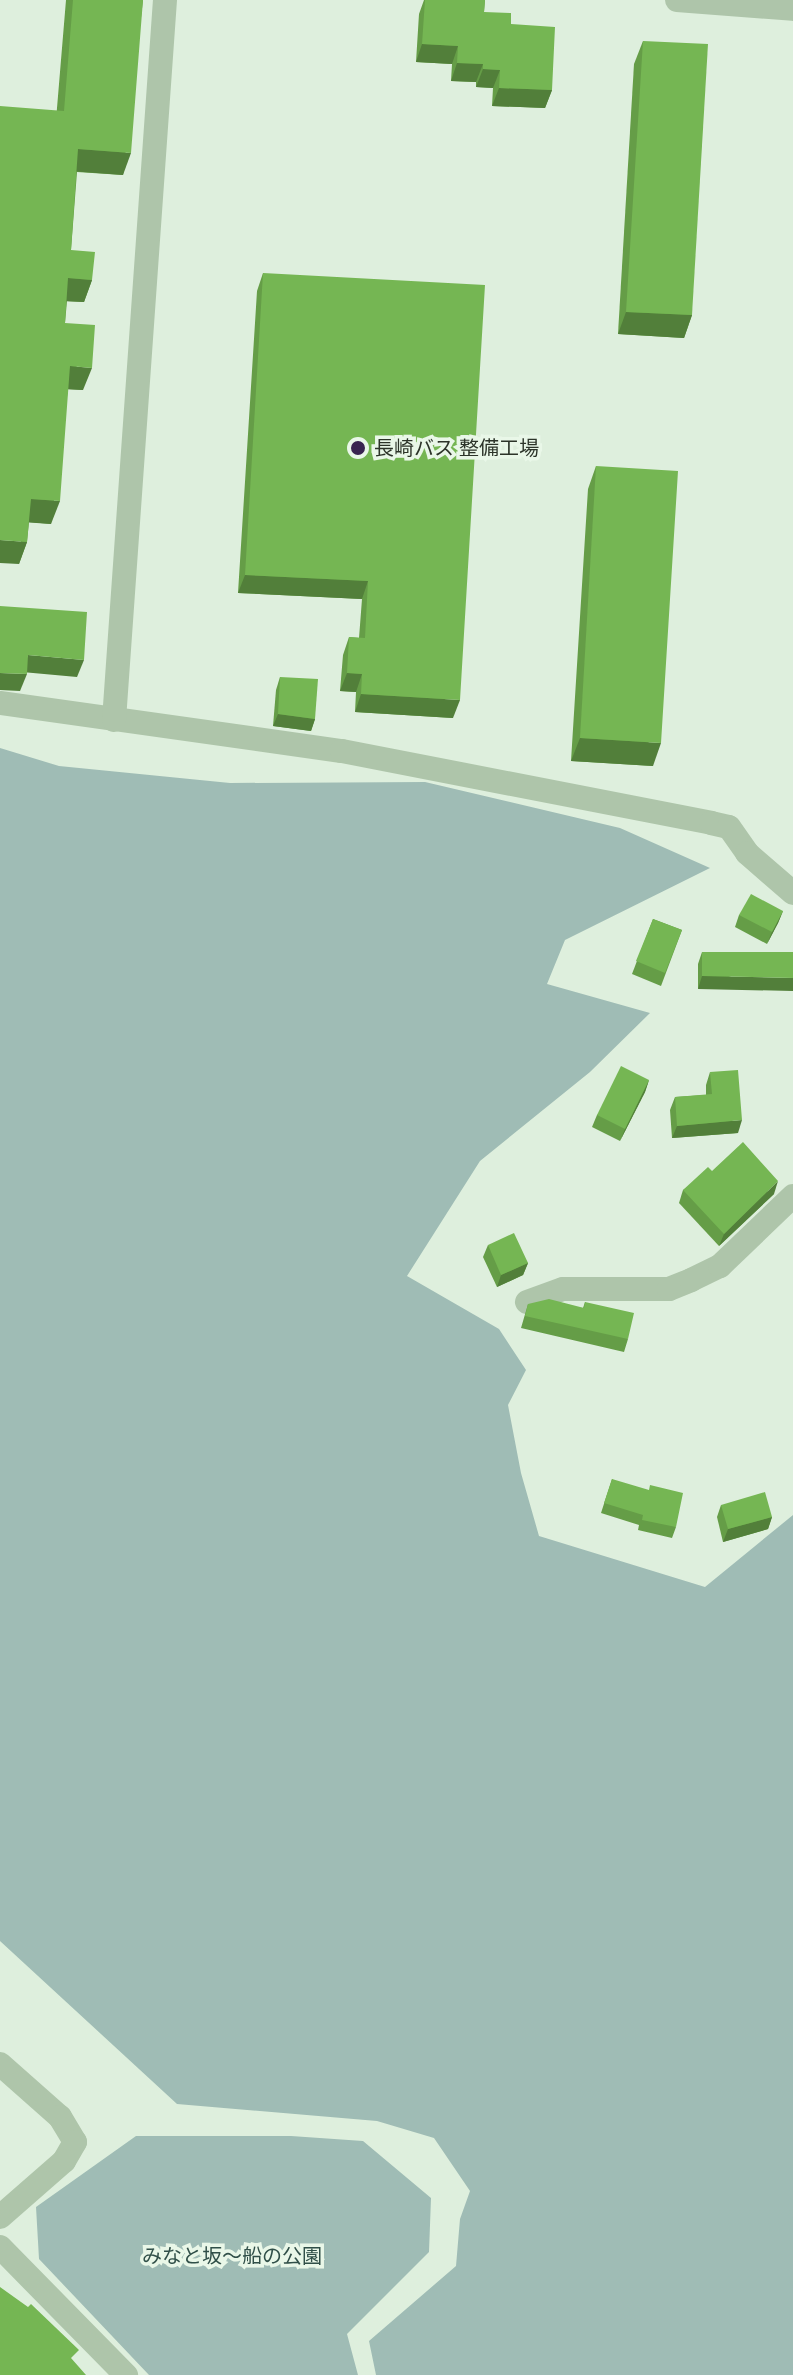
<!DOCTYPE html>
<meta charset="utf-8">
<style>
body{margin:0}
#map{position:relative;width:793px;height:2375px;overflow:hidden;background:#deefdd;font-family:Raleway,"Noto Sans JP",sans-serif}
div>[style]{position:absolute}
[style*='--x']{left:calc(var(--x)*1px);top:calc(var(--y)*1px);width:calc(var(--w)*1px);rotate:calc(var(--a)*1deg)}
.green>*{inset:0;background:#9fbcb5}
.minor>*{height:24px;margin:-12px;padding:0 12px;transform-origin:12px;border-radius:12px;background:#aec5aa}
.wall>*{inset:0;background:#659d47}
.shaded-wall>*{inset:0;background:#527f3a}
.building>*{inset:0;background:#75b653}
.dots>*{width:22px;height:22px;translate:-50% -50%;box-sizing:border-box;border:4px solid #e9f7e8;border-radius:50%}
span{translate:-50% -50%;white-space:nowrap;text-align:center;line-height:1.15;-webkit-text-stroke:7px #e9f7e8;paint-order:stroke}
.poi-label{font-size:20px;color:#2c3429}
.left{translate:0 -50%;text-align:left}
.park-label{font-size:20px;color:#304f48}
</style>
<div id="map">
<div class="green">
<div style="clip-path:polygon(0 748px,59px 766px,230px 783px,425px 782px,620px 828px,710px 868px,565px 940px,547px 984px,650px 1013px,590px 1072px,480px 1161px,407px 1276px,499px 1329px,526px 1370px,508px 1405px,521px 1473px,539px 1536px,705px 1587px,793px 1515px,793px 2375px,376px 2375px,369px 2341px,456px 2266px,460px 2219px,470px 2191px,434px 2138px,377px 2121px,177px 2104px,0 1941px)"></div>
<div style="clip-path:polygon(136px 2136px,291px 2136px,363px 2141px,431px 2198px,429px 2252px,347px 2334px,358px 2375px,149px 2375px,39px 2259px,36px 2207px)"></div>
</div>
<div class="minor">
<div style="--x:677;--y:0;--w:116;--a:4.4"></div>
<div style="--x:0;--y:703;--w:345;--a:8"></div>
<div style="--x:342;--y:751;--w:376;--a:11"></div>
<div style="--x:711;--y:823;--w:18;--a:13"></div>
<div style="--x:729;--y:827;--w:32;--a:55"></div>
<div style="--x:747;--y:853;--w:61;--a:41"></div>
<div style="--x:114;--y:720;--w:722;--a:-85.95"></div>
<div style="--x:527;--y:1302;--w:38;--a:-20"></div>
<div style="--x:563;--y:1289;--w:106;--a:0"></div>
<div style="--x:669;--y:1289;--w:24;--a:-22"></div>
<div style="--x:691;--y:1280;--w:32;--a:-26"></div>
<div style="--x:720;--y:1266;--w:101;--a:-43.8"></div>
<div style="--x:0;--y:2064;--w:80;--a:41.5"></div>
<div style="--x:60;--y:2117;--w:29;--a:59"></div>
<div style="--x:75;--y:2142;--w:22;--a:120"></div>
<div style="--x:64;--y:2161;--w:85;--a:138.8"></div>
<div style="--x:0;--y:2247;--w:180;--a:45.5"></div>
</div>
<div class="wall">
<div style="clip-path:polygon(66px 0,143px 0,123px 175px,77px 172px,71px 250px,92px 280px,84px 302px,67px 301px,65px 323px,83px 390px,68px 389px,51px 524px,29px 522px,27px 542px,19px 564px)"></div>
<div style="clip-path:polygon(424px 0,485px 0,484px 12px,511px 24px,552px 90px,545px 108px,492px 106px,493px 88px,476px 87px,476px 82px,451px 81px,452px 64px,416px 62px,419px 14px)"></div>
<div style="clip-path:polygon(643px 41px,692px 315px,684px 338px,618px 334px,634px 64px)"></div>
<div style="clip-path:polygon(263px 273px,453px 718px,355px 712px,356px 692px,340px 691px,343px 655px,349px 637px,359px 638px,362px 599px,238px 593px,257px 291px)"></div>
<div style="clip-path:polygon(596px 466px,653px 766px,571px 761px,588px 489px)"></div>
<div style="clip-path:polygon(280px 677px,315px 719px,311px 731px,273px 726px,276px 690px)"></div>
<div style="clip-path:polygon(783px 911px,778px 923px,767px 944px,735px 927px,739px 915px)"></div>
<div style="clip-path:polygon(653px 919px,682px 930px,661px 986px,632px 974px)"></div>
<div style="clip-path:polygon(702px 952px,793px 952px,698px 989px,698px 964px)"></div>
<div style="clip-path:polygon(710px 1072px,738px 1133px,672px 1138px,670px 1110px,675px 1097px,706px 1095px,706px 1085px)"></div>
<div style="clip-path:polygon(649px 1080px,645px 1092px,620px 1141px,592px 1127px,597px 1115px)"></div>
<div style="clip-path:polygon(712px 1171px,774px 1194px,719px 1246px,679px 1203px,683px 1190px)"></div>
<div style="clip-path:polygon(488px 1245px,528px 1263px,523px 1275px,497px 1287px,483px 1257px)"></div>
<div style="clip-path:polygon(585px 1302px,628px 1339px,624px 1352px,521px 1328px,528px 1304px,583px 1308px)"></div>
<div style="clip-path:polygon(612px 1479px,676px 1527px,672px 1538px,638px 1530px,639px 1525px,601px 1513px)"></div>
<div style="clip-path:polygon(721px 1505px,772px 1517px,768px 1529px,723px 1542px,717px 1517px)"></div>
</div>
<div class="shaded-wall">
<div style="clip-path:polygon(422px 44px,458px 46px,452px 64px,416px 62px)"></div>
<div style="clip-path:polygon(457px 63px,483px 64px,476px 82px,451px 81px)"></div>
<div style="clip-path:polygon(483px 69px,500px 70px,493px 88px,476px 87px)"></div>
<div style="clip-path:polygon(499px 88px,552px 90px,545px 108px,492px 106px)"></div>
<div style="clip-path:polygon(78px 149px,131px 153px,123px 175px,70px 171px)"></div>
<div style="clip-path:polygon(68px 278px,92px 280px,84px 302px,60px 301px)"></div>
<div style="clip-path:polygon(626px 312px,692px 315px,684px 338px,618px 334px)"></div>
<div style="clip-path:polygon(70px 366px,92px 368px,83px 390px,62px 389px)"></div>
<div style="clip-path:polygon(31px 499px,60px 501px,51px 524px,22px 522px)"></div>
<div style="clip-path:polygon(0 540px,27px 542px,19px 564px,0 563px)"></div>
<div style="clip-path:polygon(245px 575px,368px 581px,362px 599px,238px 593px)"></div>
<div style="clip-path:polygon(28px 655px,84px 660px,77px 677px,22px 672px)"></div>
<div style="clip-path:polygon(0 673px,27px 674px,20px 691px,0 690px)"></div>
<div style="clip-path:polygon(347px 673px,362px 674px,356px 692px,340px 691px)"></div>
<div style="clip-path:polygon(361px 694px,460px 700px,453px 718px,355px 712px)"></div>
<div style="clip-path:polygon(278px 714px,315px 719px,311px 731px,273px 726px)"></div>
<div style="clip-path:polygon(580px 738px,661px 743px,653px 766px,571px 761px)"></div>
<div style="clip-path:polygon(783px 911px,778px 923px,767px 944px,772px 932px)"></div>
<div style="clip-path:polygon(702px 976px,793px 978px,793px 991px,698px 989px)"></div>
<div style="clip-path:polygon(649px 1080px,645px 1092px,620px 1141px,625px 1129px)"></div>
<div style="clip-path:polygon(742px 1120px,738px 1133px,672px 1138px,677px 1126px)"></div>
<div style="clip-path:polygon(778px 1181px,774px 1194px,719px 1246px,724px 1234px)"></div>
<div style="clip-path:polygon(528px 1263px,523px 1275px,497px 1287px,501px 1275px)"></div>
<div style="clip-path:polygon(772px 1517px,768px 1529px,723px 1542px,728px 1529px)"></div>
</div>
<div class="building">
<div style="clip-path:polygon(73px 0,143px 0,131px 153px,78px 149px,71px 250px,95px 252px,92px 280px,68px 278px,65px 323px,95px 325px,92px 368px,70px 366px,60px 501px,31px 499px,27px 542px,0 540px,0 106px,64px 111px)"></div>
<div style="clip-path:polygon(425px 0,485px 0,484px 12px,511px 13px,511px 24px,555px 27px,552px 90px,499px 88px,500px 70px,483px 69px,483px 64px,457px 63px,458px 46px,422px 44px)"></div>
<div style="clip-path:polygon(643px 41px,708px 44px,692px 315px,626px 312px)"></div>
<div style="clip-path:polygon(263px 273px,485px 285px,460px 700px,361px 694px,362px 674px,347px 673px,349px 637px,365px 638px,368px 581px,245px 575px)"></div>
<div style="clip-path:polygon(596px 466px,678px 471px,661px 743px,580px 738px)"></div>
<div style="clip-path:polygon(0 606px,87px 612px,84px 660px,28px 655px,27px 674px,0 673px)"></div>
<div style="clip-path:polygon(280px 677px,318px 679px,315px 719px,278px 714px)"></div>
<div style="clip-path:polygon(751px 894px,783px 911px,772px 932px,739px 915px)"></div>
<div style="clip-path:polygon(653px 919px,682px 930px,665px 973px,636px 961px)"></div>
<div style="clip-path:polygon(702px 952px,793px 952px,793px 978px,702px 976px)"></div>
<div style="clip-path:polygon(621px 1066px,649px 1080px,625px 1129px,597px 1115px)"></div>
<div style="clip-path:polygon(738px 1070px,742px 1120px,677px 1126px,675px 1097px,712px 1094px,710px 1072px)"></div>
<div style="clip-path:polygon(743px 1142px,778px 1181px,724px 1234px,683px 1190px,708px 1167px,712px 1171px)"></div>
<div style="clip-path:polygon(514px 1233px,528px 1263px,501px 1275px,488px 1245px)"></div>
<div style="clip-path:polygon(549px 1299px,584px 1308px,585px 1302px,634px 1313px,628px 1339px,525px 1316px,528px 1304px)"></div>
<div style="clip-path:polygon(612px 1479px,649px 1490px,650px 1485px,683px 1493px,676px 1527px,642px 1520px,643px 1515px,604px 1503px)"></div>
<div style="clip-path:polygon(765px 1492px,772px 1517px,728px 1529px,721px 1505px)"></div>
<div style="clip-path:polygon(0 2287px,28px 2307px,31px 2304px,79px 2350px,71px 2358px,86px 2375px,0 2375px)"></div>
</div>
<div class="dots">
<div style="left:358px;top:448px;background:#392450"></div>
</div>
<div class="poi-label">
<span class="left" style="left:374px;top:448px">長崎バス 整備工場</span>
</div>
<div class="park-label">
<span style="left:232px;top:2256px">みなと坂〜船の公園</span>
</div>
</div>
